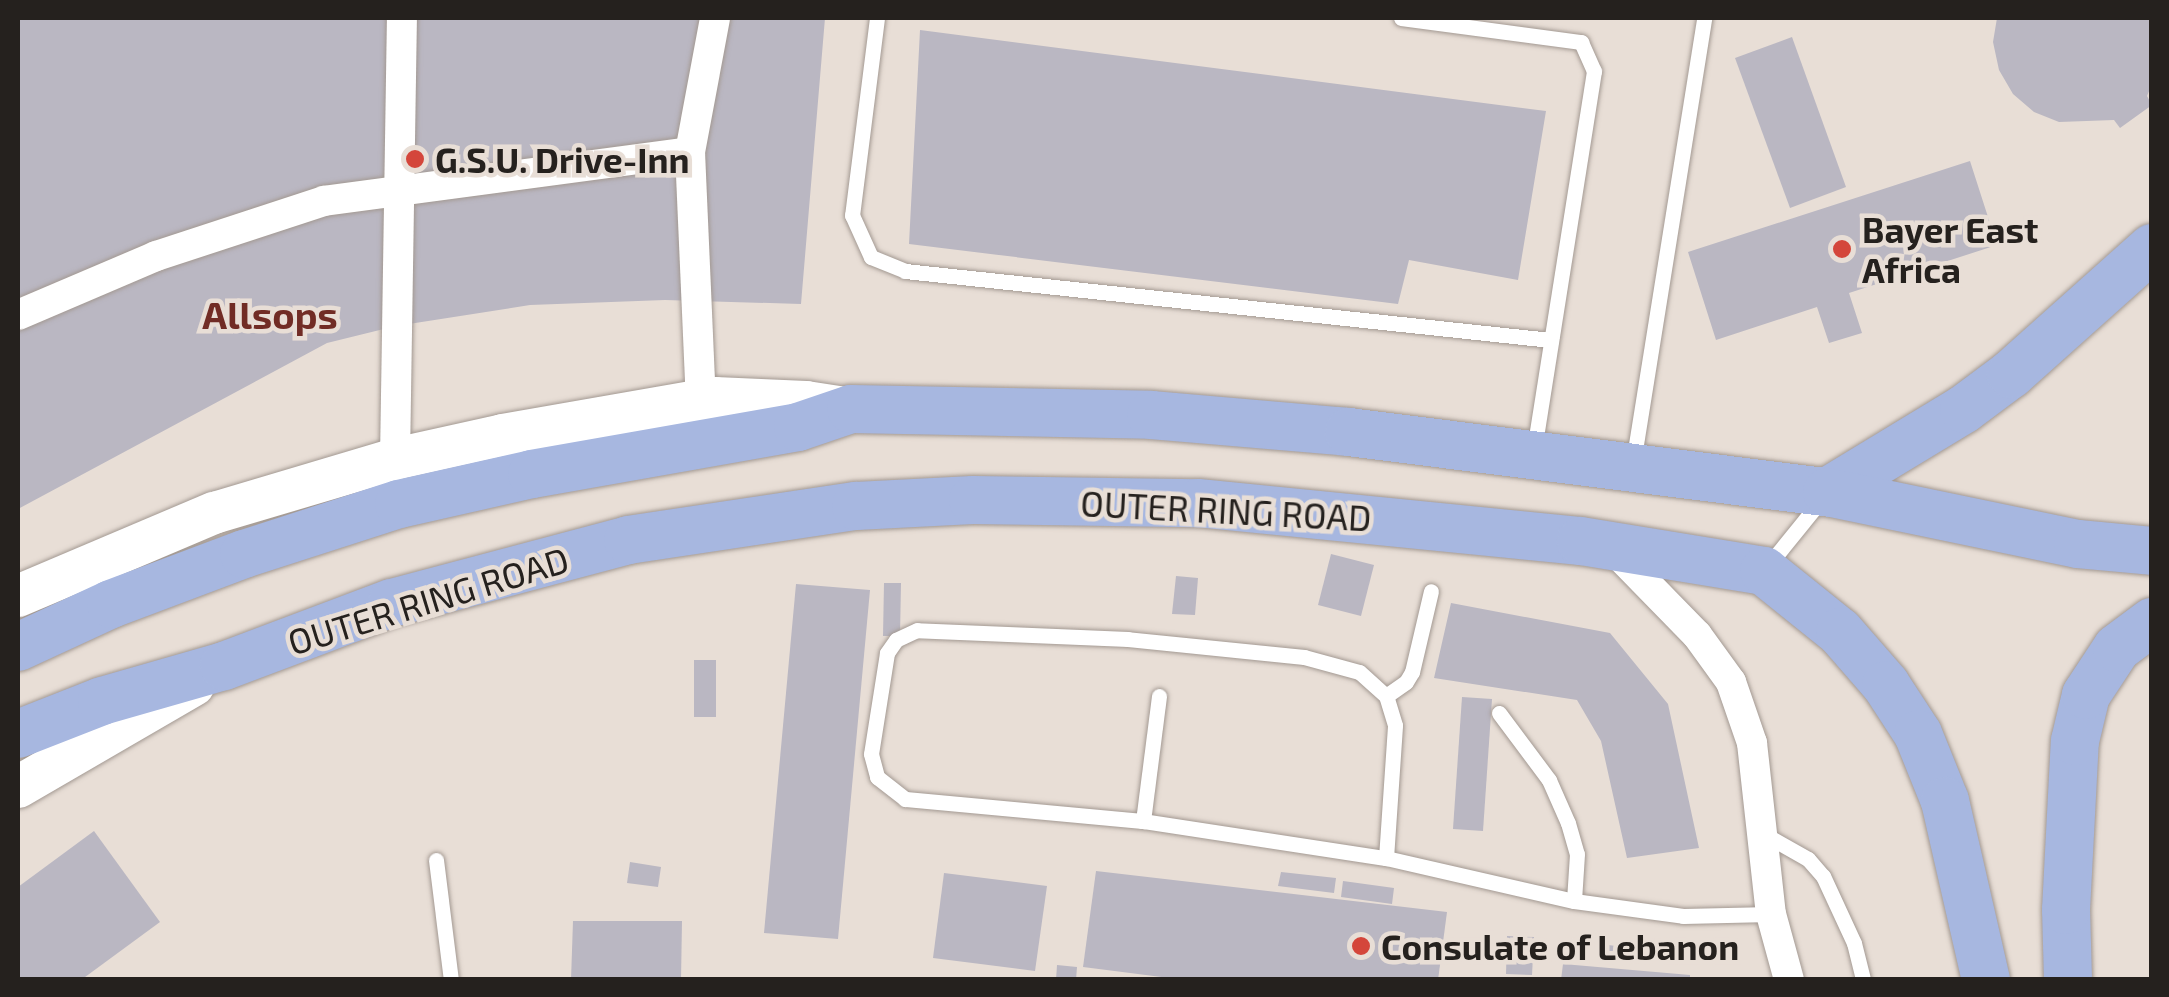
<!DOCTYPE html>
<style>
body{margin:0}
#map{position:relative;width:2169px;height:997px;overflow:hidden;background:#e8ded6;font-family:"Exo 2",sans-serif}
div>[style]{position:absolute}
[style*='--x']{left:calc(var(--x)*1px);top:calc(var(--y)*1px);width:calc(var(--w)*1px);rotate:calc(var(--a)*1deg)}
.building>*{inset:0;background:#bab7c2}
.roads{filter:drop-shadow(0 0 2px #a39992) drop-shadow(0 0 2px #a39992)}
.lane>*{height:15px;margin:-7.5px;padding:0 7.5px;transform-origin:7.5px;border-radius:7.5px;background:#fff}
.street>*{height:30px;margin:-15px;padding:0 15px;transform-origin:15px;border-radius:15px;background:#fff}
.secondary>*{height:42px;margin:-21px;padding:0 21px;transform-origin:21px;border-radius:21px;background:#fff}
.primary>*{height:48px;margin:-24px;padding:0 24px;transform-origin:24px;border-radius:24px;background:#a7b7e0}
.dots>*{width:28px;height:28px;translate:-50% -50%;box-sizing:border-box;border:5px solid #e8ded6;border-radius:50%}
span{translate:-50% -50%;white-space:nowrap;text-align:center;line-height:1.15;-webkit-text-stroke:9px #e8ded6;paint-order:stroke}
.poi-label{font-size:35px;color:#25211e;font-weight:700}
.left{translate:0 -50%;text-align:left}
.street-label{font-size:35px;color:#25211e}
.neighbourhood-label{font-size:38px;color:#712c25;font-weight:700}
.frame{position:absolute;inset:0;border:20px solid #25211e;pointer-events:none}
</style>
<div id="map">
<div class="building">
<div style="clip-path:polygon(18px 18px,825px 18px,801px 304px,665px 300px,530px 305px,396px 326px,327px 343px,18px 509px)"></div>
<div style="clip-path:polygon(1997px 18px,2152px 18px,2152px 84px,2147px 96px,2152px 105px,2120px 128px,2114px 120px,2059px 122px,2034px 112px,2013px 94px,1999px 70px,1993px 42px)"></div>
<div style="clip-path:polygon(920px 30px,1546px 111px,1518px 280px,1409px 260px,1398px 304px,909px 244px)"></div>
<div style="clip-path:polygon(1792px 37px,1846px 187px,1790px 208px,1735px 58px)"></div>
<div style="clip-path:polygon(1970px 161px,1997px 245px,1849px 293px,1862px 333px,1829px 343px,1817px 307px,1716px 340px,1688px 252px)"></div>
<div style="clip-path:polygon(1331px 554px,1374px 565px,1361px 616px,1318px 605px)"></div>
<div style="clip-path:polygon(1176px 576px,1198px 578px,1195px 615px,1172px 614px)"></div>
<div style="clip-path:polygon(884px 583px,901px 583px,900px 636px,883px 636px)"></div>
<div style="clip-path:polygon(796px 584px,870px 590px,838px 939px,764px 933px)"></div>
<div style="clip-path:polygon(1451px 603px,1610px 633px,1668px 704px,1699px 848px,1627px 858px,1601px 741px,1577px 700px,1434px 678px)"></div>
<div style="clip-path:polygon(694px 660px,716px 660px,716px 717px,694px 717px)"></div>
<div style="clip-path:polygon(1462px 697px,1492px 699px,1483px 831px,1453px 829px)"></div>
<div style="clip-path:polygon(94px 831px,160px 922px,81px 980px,18px 980px,18px 887px)"></div>
<div style="clip-path:polygon(630px 862px,661px 867px,658px 887px,627px 883px)"></div>
<div style="clip-path:polygon(1096px 871px,1447px 912px,1438px 980px,1185px 980px,1083px 967px)"></div>
<div style="clip-path:polygon(1281px 872px,1336px 878px,1334px 893px,1278px 886px)"></div>
<div style="clip-path:polygon(944px 873px,1047px 886px,1035px 971px,933px 958px)"></div>
<div style="clip-path:polygon(1343px 881px,1394px 888px,1392px 904px,1341px 897px)"></div>
<div style="clip-path:polygon(573px 921px,682px 921px,681px 980px,571px 980px)"></div>
<div style="clip-path:polygon(1507px 936px,1534px 937px,1532px 975px,1506px 974px)"></div>
<div style="clip-path:polygon(1600px 944px,1616px 946px,1615px 963px,1598px 961px)"></div>
<div style="clip-path:polygon(1563px 964px,1690px 975px,1690px 980px,1561px 980px)"></div>
<div style="clip-path:polygon(1057px 965px,1077px 967px,1076px 980px,1056px 980px)"></div>
</div>
<div class="roads">
<div class="lane">
<div style="--x:877;--y:18;--w:199;--a:97.2"></div>
<div style="--x:852;--y:215;--w:46;--a:65.7"></div>
<div style="--x:871;--y:257;--w:37;--a:22"></div>
<div style="--x:905;--y:271;--w:650;--a:6.1"></div>
<div style="--x:1401;--y:18;--w:182;--a:7.6"></div>
<div style="--x:1581;--y:42;--w:32;--a:66"></div>
<div style="--x:1594;--y:71;--w:383;--a:99"></div>
<div style="--x:1633;--y:463;--w:451;--a:-80.9"></div>
<div style="--x:1766;--y:568;--w:87;--a:-51"></div>
<div style="--x:1386;--y:696;--w:24;--a:-35"></div>
<div style="--x:1406;--y:682;--w:12;--a:-59"></div>
<div style="--x:1412;--y:672;--w:83;--a:-76.8"></div>
<div style="--x:1499;--y:713;--w:84;--a:53.3"></div>
<div style="--x:1549;--y:780;--w:47;--a:66.2"></div>
<div style="--x:1568;--y:823;--w:32;--a:74"></div>
<div style="--x:1577;--y:854;--w:47;--a:93.7"></div>
<div style="--x:1143;--y:821;--w:126;--a:-82.7"></div>
<div style="--x:1762;--y:833;--w:53;--a:29.5"></div>
<div style="--x:1808;--y:859;--w:23;--a:49"></div>
<div style="--x:1823;--y:876;--w:74;--a:65.2"></div>
<div style="--x:1854;--y:943;--w:38;--a:76"></div>
<div style="--x:1386;--y:858;--w:133;--a:-86.1"></div>
<div style="--x:1395;--y:725;--w:30;--a:-107"></div>
<div style="--x:1386;--y:696;--w:36;--a:-138"></div>
<div style="--x:1359;--y:672;--w:57;--a:-164.7"></div>
<div style="--x:1304;--y:657;--w:177;--a:-174.2"></div>
<div style="--x:1128;--y:639;--w:211;--a:-177.6"></div>
<div style="--x:917;--y:630;--w:23;--a:155"></div>
<div style="--x:896;--y:640;--w:16;--a:125"></div>
<div style="--x:887;--y:653;--w:102;--a:99"></div>
<div style="--x:871;--y:754;--w:24;--a:75"></div>
<div style="--x:877;--y:777;--w:36;--a:38"></div>
<div style="--x:905;--y:799;--w:239;--a:5.3"></div>
<div style="--x:1143;--y:821;--w:246;--a:8.7"></div>
<div style="--x:1386;--y:858;--w:193;--a:12.9"></div>
<div style="--x:1574;--y:901;--w:110;--a:7.8"></div>
<div style="--x:1683;--y:916;--w:88;--a:-1.3"></div>
<div style="--x:436;--y:860;--w:121;--a:82.9"></div>
</div>
<div class="street">
<div style="--x:690;--y:152;--w:136;--a:-79.4"></div>
<div style="--x:18;--y:315;--w:150;--a:-23.1"></div>
<div style="--x:156;--y:256;--w:177;--a:-18.1"></div>
<div style="--x:324;--y:201;--w:369;--a:-7.6"></div>
<div style="--x:690;--y:152;--w:248;--a:87.5"></div>
<div style="--x:395;--y:459;--w:441;--a:-89.1"></div>
<div style="--x:1611;--y:547;--w:123;--a:45.7"></div>
<div style="--x:1697;--y:635;--w:58;--a:54.1"></div>
<div style="--x:1731;--y:682;--w:65;--a:71"></div>
<div style="--x:1752;--y:743;--w:172;--a:83.7"></div>
<div style="--x:1771;--y:914;--w:68;--a:74.7"></div>
</div>
<div class="secondary">
<div style="--x:18;--y:596;--w:213;--a:-23"></div>
<div style="--x:214;--y:513;--w:189;--a:-16.6"></div>
<div style="--x:395;--y:459;--w:111;--a:-12.5"></div>
<div style="--x:503;--y:435;--w:215;--a:-9.9"></div>
<div style="--x:715;--y:398;--w:91;--a:2.5"></div>
<div style="--x:806;--y:402;--w:46;--a:8.8"></div>
<div style="--x:18;--y:787;--w:203;--a:-30.1"></div>
</div>
<div class="primary">
<div style="--x:1827;--y:492;--w:160;--a:-31.2"></div>
<div style="--x:1964;--y:409;--w:59;--a:-36.7"></div>
<div style="--x:2011;--y:374;--w:189;--a:-41.8"></div>
<div style="--x:18;--y:647;--w:102;--a:-24.8"></div>
<div style="--x:111;--y:604;--w:142;--a:-20.6"></div>
<div style="--x:244;--y:554;--w:163;--a:-17.9"></div>
<div style="--x:399;--y:504;--w:136;--a:-12.7"></div>
<div style="--x:532;--y:474;--w:270;--a:-10"></div>
<div style="--x:798;--y:427;--w:56;--a:-18.8"></div>
<div style="--x:851;--y:409;--w:300;--a:1.1"></div>
<div style="--x:1151;--y:415;--w:199;--a:4.9"></div>
<div style="--x:1349;--y:432;--w:482;--a:7.2"></div>
<div style="--x:1827;--y:492;--w:256;--a:11.7"></div>
<div style="--x:2078;--y:544;--w:74;--a:5.4"></div>
<div style="--x:18;--y:734;--w:90;--a:-21.4"></div>
<div style="--x:102;--y:701;--w:127;--a:-16"></div>
<div style="--x:224;--y:666;--w:179;--a:-20.6"></div>
<div style="--x:392;--y:603;--w:244;--a:-14.9"></div>
<div style="--x:628;--y:540;--w:231;--a:-8.5"></div>
<div style="--x:856;--y:506;--w:117;--a:-2.9"></div>
<div style="--x:973;--y:500;--w:225;--a:0.8"></div>
<div style="--x:1198;--y:503;--w:385;--a:5.7"></div>
<div style="--x:1581;--y:541;--w:185;--a:9.3"></div>
<div style="--x:1764;--y:571;--w:97;--a:38.8"></div>
<div style="--x:1840;--y:632;--w:70;--a:49"></div>
<div style="--x:1886;--y:685;--w:59;--a:56.9"></div>
<div style="--x:1918;--y:734;--w:72;--a:68.1"></div>
<div style="--x:1945;--y:801;--w:184;--a:77.1"></div>
<div style="--x:2068;--y:980;--w:70;--a:-91.6"></div>
<div style="--x:2066;--y:910;--w:169;--a:-87"></div>
<div style="--x:2075;--y:741;--w:47;--a:-76.6"></div>
<div style="--x:2086;--y:695;--w:56;--a:-56.6"></div>
<div style="--x:2117;--y:648;--w:44;--a:-36.6"></div>
</div>
</div>
<div class="dots">
<div style="left:415px;top:159px;background:#d4463b"></div>
<div style="left:1842px;top:249px;background:#d4463b"></div>
<div style="left:1361px;top:946px;background:#d4463b"></div>
</div>
<div class="poi-label">
<span class="left" style="left:435px;top:159px">G.S.U. Drive-Inn</span>
<span class="left" style="left:1862px;top:249px">Bayer East<br>Africa</span>
<span class="left" style="left:1381px;top:946px">Consulate of Lebanon</span>
</div>
<div class="street-label">
<span style="left:1226px;top:510px;rotate:3deg">OUTER RING ROAD</span>
<span style="left:428px;top:600px;rotate:-17deg">OUTER RING ROAD</span>
</div>
<div class="neighbourhood-label">
<span style="left:270px;top:315px">Allsops</span>
</div>
<div class="frame"></div>
</div>
